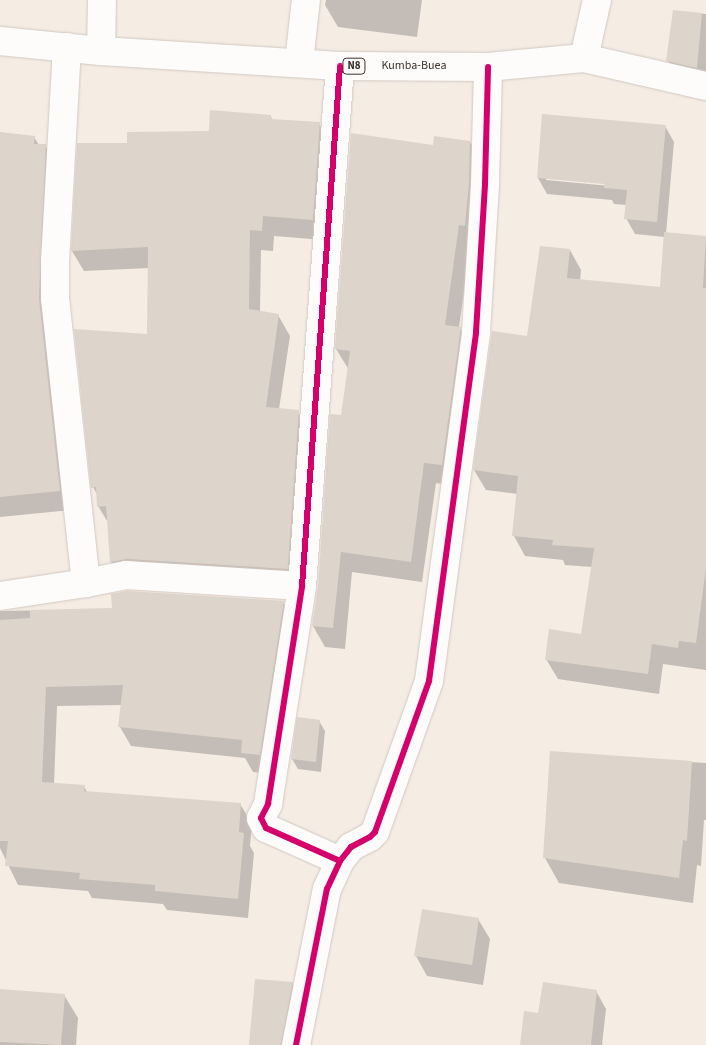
<!DOCTYPE html>
<style>
body{margin:0}
#map{position:relative;width:706px;height:1045px;overflow:hidden;background:#f5ece4;font-family:"Source Sans 3",sans-serif}
div>[style]{position:absolute}
[style*='--x']{left:calc(var(--x)*1px);top:calc(var(--y)*1px);width:calc(var(--w)*1px);rotate:calc(var(--a)*1deg)}
.shadow>*{inset:0;background:#0003}
.building>*{inset:0;background:#ddd4cb}
.roads{filter:drop-shadow(0 0 1px #d1c8c0) drop-shadow(0 0 1px #d1c8c0)}
.minor>*{height:28px;margin:-14px;padding:0 14px;transform-origin:14px;border-radius:14px;background:#fefcfb}
.trunk>*{height:28px;margin:-14px;padding:0 14px;transform-origin:14px;border-radius:14px;background:#fefcfb}
.cycleway>*{height:6px;margin:-3px;padding:0 3px;transform-origin:3px;border-radius:3px;background:#d6006c}
span{translate:-50% -50%;white-space:nowrap;text-align:center;line-height:1.15;-webkit-text-stroke:4px #fcfcfc;paint-order:stroke}
.shield-label span{padding:1px 4px;background:#fcfcfc;border:1px solid;border-radius:4px;-webkit-text-stroke-width:0}
.shield-label{font-size:11px;color:#3c3128;font-weight:700}
.street-label{font-size:12px;color:#3c3128}
</style>
<div id="map">
<div class="shadow">
<div style="clip-path:polygon(326px 0,422px 0,417px 37px,338px 27px,325px 5px)"></div>
<div style="clip-path:polygon(674px 11px,706px 14px,706px 78px,677px 76px,668px 61px)"></div>
<div style="clip-path:polygon(270px 116px,273px 120px,319px 124px,331px 144px,324px 240px,274px 236px,273px 251px,261px 250px,260px 312px,278px 315px,290px 336px,279px 409px,298px 412px,310px 432px,299px 589px,122px 582px,111px 562px,109px 524px,98px 506px,98px 496px,93px 487px,148px 335px,149px 268px,84px 271px,72px 251px,129px 145px,210px 132px)"></div>
<div style="clip-path:polygon(evenodd,665px 126px,674px 142px,666px 234px,706px 237px,706px 670px,663px 664px,659px 694px,558px 679px,546px 659px,582px 635px,592px 567px,565px 565px,563px 560px,525px 556px,514px 536px,518px 494px,486px 490px,474px 470px,528px 338px,570px 250px,581px 270px,580px 281px,661px 288px,665px 237px,635px 234px,626px 218px,627px 205px,614px 204px,612px 200px,547px 194px,538px 178px,665px 126px,546px 178px,610px 183px,610px 186px,546px 180px,546px 178px)"></div>
<div style="clip-path:polygon(0 133px,34px 137px,39px 145px,45px 145px,56px 164px,71px 510px,0 517px)"></div>
<div style="clip-path:polygon(470px 142px,482px 163px,459px 327px,472px 349px,454px 486px,436px 483px,422px 582px,352px 572px,345px 649px,325px 647px,313px 626px,349px 370px,336px 349px,434px 146px)"></div>
<div style="clip-path:polygon(283px 602px,294px 621px,270px 774px,253px 772px,245px 758px,131px 746px,120px 727px,122px 705px,57px 706px,54px 784px,84px 787px,88px 793px,240px 804px,252px 823px,250px 846px,254px 853px,248px 918px,167px 910px,163px 904px,92px 898px,88px 891px,18px 885px,0 848px,0 611px,114px 609px)"></div>
<div style="clip-path:polygon(319px 721px,325px 731px,321px 772px,298px 769px,292px 759px)"></div>
<div style="clip-path:polygon(551px 753px,706px 763px,706px 820px,704px 820px,701px 866px,697px 865px,693px 903px,559px 883px,545px 858px)"></div>
<div style="clip-path:polygon(478px 919px,490px 939px,483px 985px,427px 976px,416px 956px)"></div>
<div style="clip-path:polygon(292px 983px,303px 1003px,295px 1045px,250px 1045px)"></div>
<div style="clip-path:polygon(0 990px,64px 995px,78px 1018px,76px 1045px,0 1045px)"></div>
<div style="clip-path:polygon(596px 991px,606px 1009px,602px 1045px,521px 1045px,539px 1014px)"></div>
</div>
<div class="building">
<div style="clip-path:polygon(673px 10px,702px 13px,697px 68px,666px 61px)"></div>
<div style="clip-path:polygon(210px 110px,271px 115px,271px 119px,320px 122px,313px 220px,263px 216px,262px 231px,250px 230px,249px 309px,279px 314px,266px 407px,299px 410px,288px 569px,127px 559px,110px 562px,106px 506px,97px 507px,96px 487px,91px 488px,74px 329px,147px 334px,148px 247px,71px 251px,77px 143px,127px 143px,127px 132px,209px 131px)"></div>
<div style="clip-path:polygon(542px 114px,666px 125px,657px 222px,624px 219px,627px 190px,604px 188px,604px 184px,537px 178px)"></div>
<div style="clip-path:polygon(0 132px,35px 136px,34px 144px,46px 144px,39px 298px,60px 491px,0 497px)"></div>
<div style="clip-path:polygon(351px 133px,433px 145px,434px 136px,470px 141px,469px 183px,465px 226px,459px 225px,445px 325px,461px 327px,442px 465px,424px 463px,411px 562px,341px 552px,333px 628px,312px 626px,318px 587px,330px 414px,341px 415px,350px 351px,335px 349px)"></div>
<div style="clip-path:polygon(664px 232px,706px 236px,703px 288px,706px 288px,706px 568px,696px 643px,679px 641px,678px 648px,652px 644px,648px 674px,545px 660px,549px 629px,581px 634px,594px 548px,552px 545px,553px 540px,512px 536px,518px 476px,473px 470px,492px 331px,527px 336px,540px 246px,570px 249px,567px 278px,660px 287px)"></div>
<div style="clip-path:polygon(127px 591px,284px 601px,260px 755px,241px 753px,242px 740px,118px 727px,123px 685px,46px 687px,42px 782px,85px 785px,84px 791px,241px 803px,239px 832px,244px 833px,238px 899px,155px 891px,155px 885px,79px 879px,80px 873px,5px 866px,8px 841px,0 841px,0 620px,30px 618px,30px 610px,112px 608px,111px 594px)"></div>
<div style="clip-path:polygon(297px 717px,320px 720px,316px 762px,291px 759px)"></div>
<div style="clip-path:polygon(550px 751px,692px 761px,687px 841px,683px 840px,679px 878px,543px 858px)"></div>
<div style="clip-path:polygon(422px 909px,479px 918px,472px 965px,414px 956px)"></div>
<div style="clip-path:polygon(255px 979px,293px 982px,281px 1045px,249px 1045px)"></div>
<div style="clip-path:polygon(543px 982px,597px 990px,591px 1045px,520px 1045px,524px 1011px,538px 1013px)"></div>
<div style="clip-path:polygon(0 989px,65px 994px,61px 1045px,0 1042px)"></div>
</div>
<div class="roads">
<div class="minor">
<div style="--x:67;--y:47;--w:214;--a:93.2"></div>
<div style="--x:55;--y:261;--w:37;--a:90"></div>
<div style="--x:55;--y:298;--w:287;--a:83.8"></div>
<div style="--x:101;--y:51;--w:51;--a:-88.9"></div>
<div style="--x:584;--y:58;--w:59;--a:-77.4"></div>
<div style="--x:299;--y:62;--w:62;--a:-83.6"></div>
<div style="--x:0;--y:596;--w:87;--a:-8.6"></div>
<div style="--x:86;--y:583;--w:41;--a:-11.3"></div>
<div style="--x:126;--y:575;--w:176;--a:3.6"></div>
<div style="--x:340;--y:861;--w:81;--a:-156"></div>
<div style="--x:266;--y:828;--w:11;--a:-117"></div>
<div style="--x:261;--y:818;--w:16;--a:-63"></div>
<div style="--x:268;--y:804;--w:221;--a:-81.1"></div>
<div style="--x:302;--y:586;--w:521;--a:-85.82"></div>
<div style="--x:296;--y:1045;--w:159;--a:-78.8"></div>
<div style="--x:327;--y:889;--w:31;--a:-65"></div>
<div style="--x:340;--y:861;--w:18;--a:-52"></div>
<div style="--x:351;--y:847;--w:21;--a:-28"></div>
<div style="--x:370;--y:837;--w:7;--a:-45"></div>
<div style="--x:375;--y:832;--w:160;--a:-70.3"></div>
<div style="--x:429;--y:681;--w:352;--a:-82.3"></div>
<div style="--x:476;--y:332;--w:148;--a:-86.5"></div>
<div style="--x:485;--y:184;--w:117;--a:-88.5"></div>
</div>
<div class="trunk">
<div style="--x:0;--y:41;--w:101;--a:5.7"></div>
<div style="--x:101;--y:51;--w:239;--a:3.6"></div>
<div style="--x:340;--y:66;--w:148;--a:0.4"></div>
<div style="--x:488;--y:67;--w:96;--a:-5.4"></div>
<div style="--x:584;--y:58;--w:125;--a:12.9"></div>
</div>
</div>
<div class="cycleway">
<div style="--x:340;--y:861;--w:81;--a:-156"></div>
<div style="--x:266;--y:828;--w:11;--a:-117"></div>
<div style="--x:261;--y:818;--w:16;--a:-63"></div>
<div style="--x:268;--y:804;--w:221;--a:-81.1"></div>
<div style="--x:302;--y:586;--w:521;--a:-85.82"></div>
<div style="--x:296;--y:1045;--w:159;--a:-78.8"></div>
<div style="--x:327;--y:889;--w:31;--a:-65"></div>
<div style="--x:340;--y:861;--w:18;--a:-52"></div>
<div style="--x:351;--y:847;--w:21;--a:-28"></div>
<div style="--x:370;--y:837;--w:7;--a:-45"></div>
<div style="--x:375;--y:832;--w:160;--a:-70.3"></div>
<div style="--x:429;--y:681;--w:352;--a:-82.3"></div>
<div style="--x:476;--y:332;--w:148;--a:-86.5"></div>
<div style="--x:485;--y:184;--w:117;--a:-88.5"></div>
</div>
<div class="shield-label">
<span style="left:354px;top:66px">N8</span>
</div>
<div class="street-label">
<span style="left:414px;top:66px">Kumba-Buea</span>
</div>
</div>
